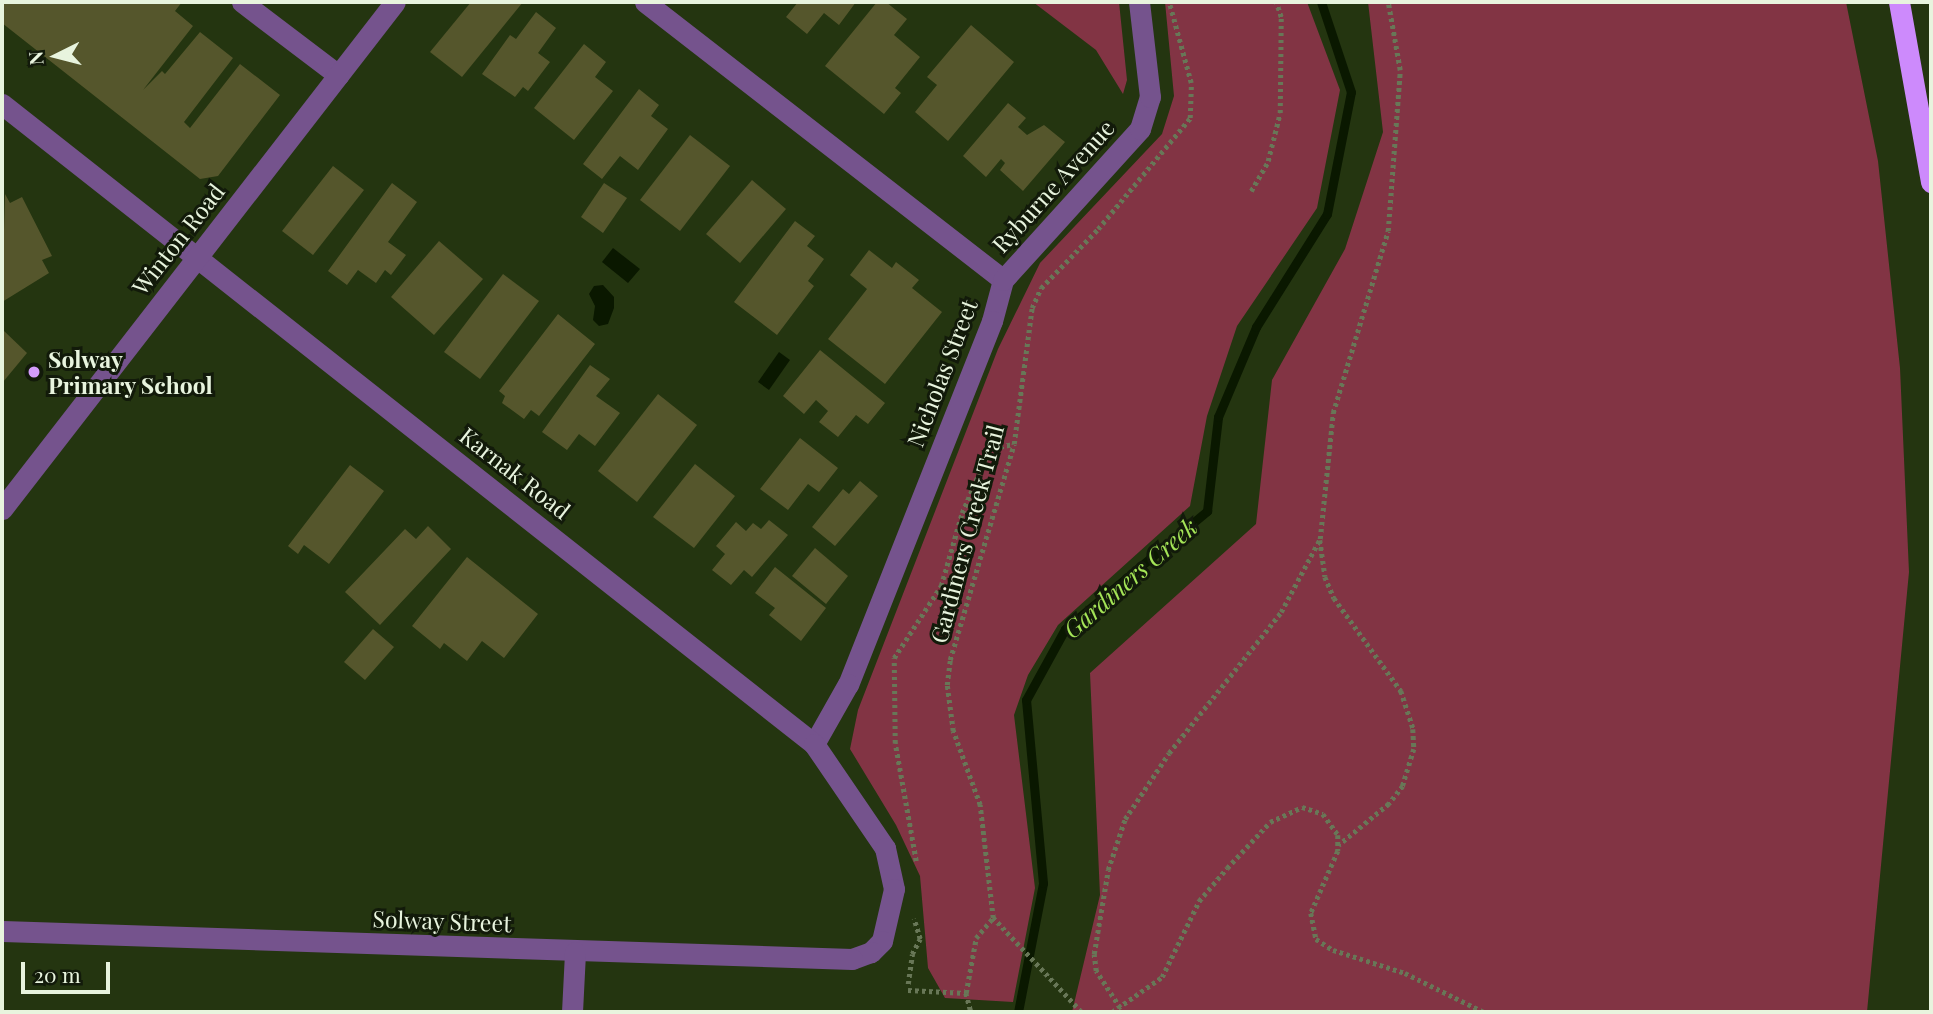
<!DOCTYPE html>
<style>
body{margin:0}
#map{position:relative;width:1933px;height:1014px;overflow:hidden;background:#243510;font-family:"Playfair Display",serif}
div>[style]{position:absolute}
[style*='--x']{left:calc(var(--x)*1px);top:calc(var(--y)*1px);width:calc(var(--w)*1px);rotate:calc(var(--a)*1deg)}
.green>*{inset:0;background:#823444}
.water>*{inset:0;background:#0a1800}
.stream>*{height:9px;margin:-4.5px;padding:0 4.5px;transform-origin:4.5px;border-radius:4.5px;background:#0a1800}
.building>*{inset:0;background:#55562c}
.path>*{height:4.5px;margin-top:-2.25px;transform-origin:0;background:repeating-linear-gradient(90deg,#687757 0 3.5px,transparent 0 7px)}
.minor>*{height:21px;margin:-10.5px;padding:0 10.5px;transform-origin:10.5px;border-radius:10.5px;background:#75538d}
.highway>*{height:21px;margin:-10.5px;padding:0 10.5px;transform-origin:10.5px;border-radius:10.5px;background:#cd8afc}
.dots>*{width:19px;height:19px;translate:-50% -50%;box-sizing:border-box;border:4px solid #121a0a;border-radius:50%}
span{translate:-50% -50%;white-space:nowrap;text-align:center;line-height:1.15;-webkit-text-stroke:6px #121a0a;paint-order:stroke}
.street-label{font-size:23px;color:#e8f4de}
.poi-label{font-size:23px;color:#e8f4de;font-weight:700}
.left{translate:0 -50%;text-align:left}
.water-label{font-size:24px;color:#a5e557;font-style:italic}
.frame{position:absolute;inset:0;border:4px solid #e8f4de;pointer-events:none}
.north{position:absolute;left:21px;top:21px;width:70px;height:70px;-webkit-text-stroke:5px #121a0a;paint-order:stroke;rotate:264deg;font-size:19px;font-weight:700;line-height:28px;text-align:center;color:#e8f4de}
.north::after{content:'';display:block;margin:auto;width:24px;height:32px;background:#e8f4de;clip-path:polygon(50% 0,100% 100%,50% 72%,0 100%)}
.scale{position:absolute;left:21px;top:962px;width:89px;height:32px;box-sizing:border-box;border:4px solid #e8f4de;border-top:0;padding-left:9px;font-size:21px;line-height:24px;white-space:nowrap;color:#e8f4de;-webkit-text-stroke:5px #121a0a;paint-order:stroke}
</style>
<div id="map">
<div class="green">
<div style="clip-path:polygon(1033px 2px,1119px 2px,1127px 80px,1123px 94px,1096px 50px)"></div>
<div style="clip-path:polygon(1165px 2px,1307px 2px,1340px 90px,1317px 208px,1237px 326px,1207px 416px,1190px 506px,1058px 625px,1028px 675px,1014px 715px,1035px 888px,1013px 1002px,945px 998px,928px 968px,920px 876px,896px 825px,850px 749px,858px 710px,998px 349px,1040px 263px,1162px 134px,1174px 96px)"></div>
<div style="clip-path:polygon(1368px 2px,1846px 2px,1878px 161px,1900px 368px,1909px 572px,1867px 1012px,1072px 1012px,1100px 895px,1090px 673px,1256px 524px,1272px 380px,1345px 249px,1383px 132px)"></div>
</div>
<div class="water">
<div style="clip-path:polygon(613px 248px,640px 269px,628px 283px,602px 262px)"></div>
<div style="clip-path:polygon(603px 285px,614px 297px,614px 308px,608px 324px,599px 326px,593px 320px,595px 306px,589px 294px,594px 286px)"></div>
<div style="clip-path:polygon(779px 352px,790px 360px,769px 390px,758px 382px)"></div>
</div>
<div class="stream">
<div style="--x:1018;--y:1012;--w:131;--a:-79"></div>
<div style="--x:1043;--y:883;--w:184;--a:-95.3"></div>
<div style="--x:1026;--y:700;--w:81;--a:-61.2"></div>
<div style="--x:1065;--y:629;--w:185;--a:-39.7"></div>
<div style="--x:1207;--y:511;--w:95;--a:-83.3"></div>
<div style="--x:1218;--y:417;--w:98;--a:-67.1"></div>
<div style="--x:1256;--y:327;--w:133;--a:-57.9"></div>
<div style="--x:1327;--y:214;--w:124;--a:-78.9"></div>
<div style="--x:1351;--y:92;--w:95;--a:-108.4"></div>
</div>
<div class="building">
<div style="clip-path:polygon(2px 2px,182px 2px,175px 11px,193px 26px,143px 90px,162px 71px,165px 74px,200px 32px,233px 58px,184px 122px,190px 128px,240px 64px,280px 95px,218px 176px,200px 179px,2px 23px)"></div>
<div style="clip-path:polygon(471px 2px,523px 2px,462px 77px,430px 52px)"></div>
<div style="clip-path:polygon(798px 2px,856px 2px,839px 25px,824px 13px,807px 34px,786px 17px)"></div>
<div style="clip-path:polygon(877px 2px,886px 2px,907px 19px,894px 35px,920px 57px,895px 88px,901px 93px,884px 114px,825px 66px)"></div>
<div style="clip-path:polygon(536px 12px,556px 28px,538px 53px,550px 62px,528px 91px,523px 87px,515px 97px,482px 74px,510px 35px,516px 39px)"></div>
<div style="clip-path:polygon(971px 25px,1014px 62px,948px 141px,915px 112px,937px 85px,927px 77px)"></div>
<div style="clip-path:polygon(584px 44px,606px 62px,595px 77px,613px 91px,574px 140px,534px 108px)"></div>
<div style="clip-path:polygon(639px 89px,659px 105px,651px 116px,668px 129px,638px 170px,620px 156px,602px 179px,583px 164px)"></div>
<div style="clip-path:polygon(1008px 103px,1026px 118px,1018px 127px,1027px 135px,1044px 125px,1065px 142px,1023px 191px,1000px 170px,1005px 163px,1001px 159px,986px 177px,963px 156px)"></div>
<div style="clip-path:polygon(690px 135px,730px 166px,680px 231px,640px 200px)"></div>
<div style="clip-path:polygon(333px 166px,364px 190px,313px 255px,282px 231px)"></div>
<div style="clip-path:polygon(752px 180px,786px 209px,740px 263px,706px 234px)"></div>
<div style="clip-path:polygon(392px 183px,417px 202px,388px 242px,406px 255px,391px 275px,385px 270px,376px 283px,358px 270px,347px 285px,328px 271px)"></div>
<div style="clip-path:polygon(604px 183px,627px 198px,603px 233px,581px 217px)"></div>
<div style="clip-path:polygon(5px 194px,10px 203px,22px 197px,52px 256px,42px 260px,49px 273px,2px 302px)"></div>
<div style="clip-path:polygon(795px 221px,815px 236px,807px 246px,824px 259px,808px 281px,814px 286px,777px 335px,734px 302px)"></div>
<div style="clip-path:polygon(439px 241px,483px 279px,434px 335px,391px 297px)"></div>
<div style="clip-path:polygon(869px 250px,892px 268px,896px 262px,919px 280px,912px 288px,942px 312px,885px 384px,828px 339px,867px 289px,850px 275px)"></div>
<div style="clip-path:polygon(503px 274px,539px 301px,480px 379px,444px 352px)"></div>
<div style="clip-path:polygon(558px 314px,595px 344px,539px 416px,531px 410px,524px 419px,502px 403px,505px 396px,499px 391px)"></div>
<div style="clip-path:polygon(2px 329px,27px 353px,3px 382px,2px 381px)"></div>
<div style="clip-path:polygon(820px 350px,885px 403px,868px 424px,856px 415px,838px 437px,819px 422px,828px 411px,816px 400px,804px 414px,783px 396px)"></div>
<div style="clip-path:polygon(590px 365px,610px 379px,596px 396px,620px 413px,595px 446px,579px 434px,567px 450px,542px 432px)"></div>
<div style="clip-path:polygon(658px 394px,697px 425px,637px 502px,598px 471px)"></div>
<div style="clip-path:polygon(800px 438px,838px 468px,819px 492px,808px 484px,788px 510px,760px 489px)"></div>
<div style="clip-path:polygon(695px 464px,735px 496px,694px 548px,653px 517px)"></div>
<div style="clip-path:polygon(350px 465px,384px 491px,329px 564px,304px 545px,298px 554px,288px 546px)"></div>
<div style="clip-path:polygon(860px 481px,878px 496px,835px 546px,812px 527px,843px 489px,849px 494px)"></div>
<div style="clip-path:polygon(769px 520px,788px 535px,752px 577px,744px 570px,731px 585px,712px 570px,725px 554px,716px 546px,736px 522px,746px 531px,753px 523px,761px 529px)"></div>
<div style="clip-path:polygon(428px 526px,451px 549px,380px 625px,345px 592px,405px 529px,416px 539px)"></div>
<div style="clip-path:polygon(815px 548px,848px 576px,826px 604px,792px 576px)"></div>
<div style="clip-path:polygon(467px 557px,538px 614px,504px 658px,482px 641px,467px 661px,444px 643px,440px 649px,412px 626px)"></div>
<div style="clip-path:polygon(775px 567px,826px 608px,801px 641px,769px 615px,775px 608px,755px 593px)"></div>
<div style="clip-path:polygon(373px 629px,394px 647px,365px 680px,344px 662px)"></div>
</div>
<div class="path">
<div style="--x:1251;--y:191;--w:34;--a:-60"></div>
<div style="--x:1268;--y:161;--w:49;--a:-76"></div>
<div style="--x:1280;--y:113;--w:96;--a:-89.4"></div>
<div style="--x:1281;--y:17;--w:16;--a:-108"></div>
<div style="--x:1320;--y:540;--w:37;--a:82"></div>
<div style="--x:1325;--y:577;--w:23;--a:67"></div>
<div style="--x:1334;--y:598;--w:115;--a:54.2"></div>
<div style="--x:1401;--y:691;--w:40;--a:72"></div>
<div style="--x:1413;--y:729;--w:20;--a:87"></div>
<div style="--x:1414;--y:749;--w:39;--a:107"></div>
<div style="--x:1403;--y:786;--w:23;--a:128"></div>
<div style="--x:1389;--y:804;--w:65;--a:140.6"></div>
<div style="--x:916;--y:861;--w:120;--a:-100.1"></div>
<div style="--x:895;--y:743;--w:85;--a:-90.7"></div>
<div style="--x:894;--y:658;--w:86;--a:-56.9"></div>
<div style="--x:941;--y:586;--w:76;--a:-74"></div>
<div style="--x:962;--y:513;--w:63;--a:-66.7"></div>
<div style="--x:987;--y:455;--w:9;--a:-49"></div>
<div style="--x:993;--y:448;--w:21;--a:-11"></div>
<div style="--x:908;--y:984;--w:30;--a:-82"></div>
<div style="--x:912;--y:954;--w:17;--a:-62"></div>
<div style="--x:920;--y:939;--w:21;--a:-107"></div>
<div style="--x:908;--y:990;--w:58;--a:3"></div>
<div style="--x:966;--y:993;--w:56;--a:-79.7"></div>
<div style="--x:976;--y:938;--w:26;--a:-50"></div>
<div style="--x:966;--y:993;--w:20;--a:75"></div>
<div style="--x:1120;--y:1008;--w:44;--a:-123"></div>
<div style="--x:1096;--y:971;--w:17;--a:-97"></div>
<div style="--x:1094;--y:954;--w:85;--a:-80.5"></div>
<div style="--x:1108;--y:870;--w:54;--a:-71.6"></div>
<div style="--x:1125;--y:819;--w:79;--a:-56.3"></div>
<div style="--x:1169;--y:753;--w:180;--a:-51.5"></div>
<div style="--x:1281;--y:612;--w:83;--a:-61.9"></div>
<div style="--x:1320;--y:539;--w:127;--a:-84.1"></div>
<div style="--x:1333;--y:413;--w:190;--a:-73.2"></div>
<div style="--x:1388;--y:231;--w:161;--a:-85.7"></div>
<div style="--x:1400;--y:70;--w:69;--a:-100"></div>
<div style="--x:1081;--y:1012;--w:129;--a:-133.1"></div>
<div style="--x:993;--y:918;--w:114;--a:-96.6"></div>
<div style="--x:980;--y:805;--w:79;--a:-110"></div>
<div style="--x:953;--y:731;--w:46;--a:-97.4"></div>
<div style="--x:947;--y:685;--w:25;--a:-83"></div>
<div style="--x:950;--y:660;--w:225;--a:-73.5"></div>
<div style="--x:1014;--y:444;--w:137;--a:-82.5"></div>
<div style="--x:1032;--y:308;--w:22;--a:-66"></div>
<div style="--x:1041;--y:288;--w:82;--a:-46"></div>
<div style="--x:1098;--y:229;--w:144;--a:-50.3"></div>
<div style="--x:1190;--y:118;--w:35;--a:-88"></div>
<div style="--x:1191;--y:83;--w:84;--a:-105.2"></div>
<div style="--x:1112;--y:1012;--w:61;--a:-35"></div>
<div style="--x:1162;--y:977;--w:85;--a:-64"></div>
<div style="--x:1199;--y:901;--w:43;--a:-49.7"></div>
<div style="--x:1227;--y:868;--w:63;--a:-46.9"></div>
<div style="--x:1270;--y:822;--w:35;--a:-25"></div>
<div style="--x:1302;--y:807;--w:22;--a:18"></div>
<div style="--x:1323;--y:814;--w:26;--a:54"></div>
<div style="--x:1338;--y:835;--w:16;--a:90"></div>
<div style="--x:1338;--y:851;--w:68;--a:113.5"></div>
<div style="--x:1311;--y:913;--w:26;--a:79"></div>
<div style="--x:1316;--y:939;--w:20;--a:33"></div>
<div style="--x:1333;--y:950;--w:76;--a:17.7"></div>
<div style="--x:1405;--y:973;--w:88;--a:26.3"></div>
</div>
<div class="minor">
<div style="--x:242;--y:2;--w:121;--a:37.2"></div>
<div style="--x:645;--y:2;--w:453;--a:37.8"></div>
<div style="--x:1003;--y:280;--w:42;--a:105"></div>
<div style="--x:992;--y:321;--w:391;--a:111.6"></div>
<div style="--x:848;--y:684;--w:69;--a:119.5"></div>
<div style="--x:2;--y:104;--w:1034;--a:38.24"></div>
<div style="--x:814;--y:744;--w:126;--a:55.7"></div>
<div style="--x:885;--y:848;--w:42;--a:77.6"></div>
<div style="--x:894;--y:889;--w:53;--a:103"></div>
<div style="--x:882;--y:941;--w:16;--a:135"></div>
<div style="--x:871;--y:952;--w:20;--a:160"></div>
<div style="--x:852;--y:959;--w:850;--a:-178.11"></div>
<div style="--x:1003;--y:280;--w:204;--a:-47.8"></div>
<div style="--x:1140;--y:129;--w:34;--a:-73"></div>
<div style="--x:1150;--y:97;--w:96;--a:-96.6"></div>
<div style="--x:2;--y:509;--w:641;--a:-52.22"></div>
<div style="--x:572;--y:1012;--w:60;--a:-87.1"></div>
</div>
<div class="highway">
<div style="--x:1899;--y:2;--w:183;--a:79.9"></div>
</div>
<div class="dots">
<div style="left:34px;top:372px;background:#d49cfc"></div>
</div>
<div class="street-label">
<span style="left:1053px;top:186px;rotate:-48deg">Ryburne Avenue</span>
<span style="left:178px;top:239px;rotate:-52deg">Winton Road</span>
<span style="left:942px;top:373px;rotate:-69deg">Nicholas Street</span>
<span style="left:515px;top:473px;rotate:38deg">Karnak Road</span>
<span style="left:967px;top:534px;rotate:-75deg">Gardiners Creek Trail</span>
<span style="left:442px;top:921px;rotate:2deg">Solway Street</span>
</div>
<div class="poi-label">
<span class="left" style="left:48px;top:372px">Solway<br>Primary School</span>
</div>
<div class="water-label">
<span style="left:1130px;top:578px;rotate:-41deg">Gardiners Creek</span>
</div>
<div class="frame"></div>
<div class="north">N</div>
<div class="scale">20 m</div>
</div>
